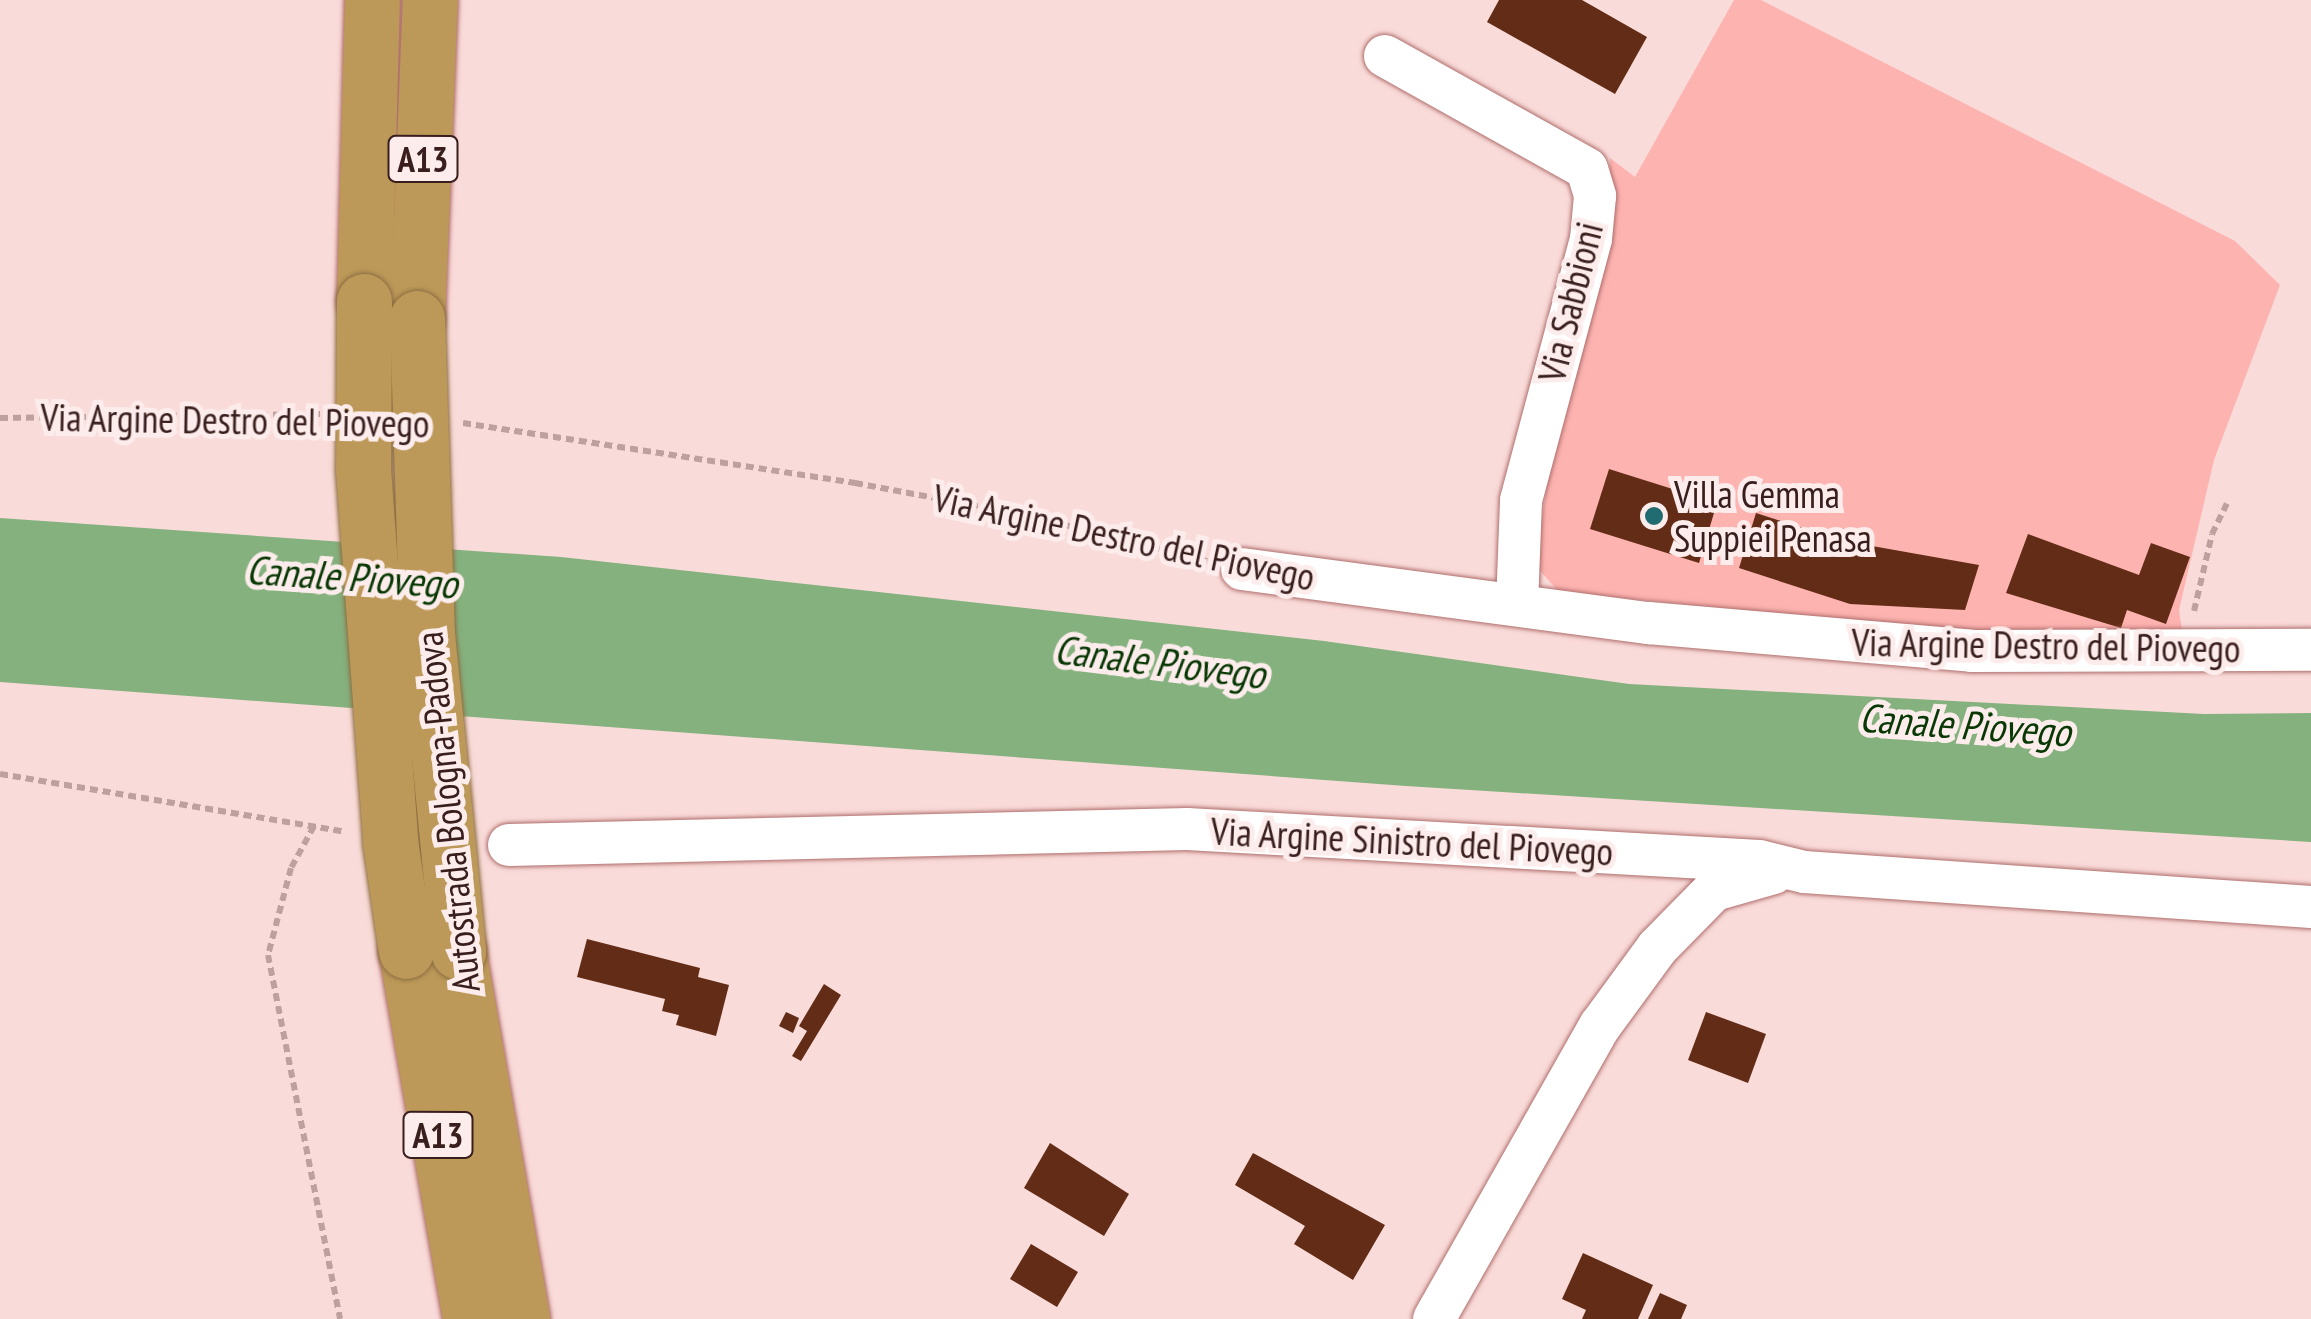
<!DOCTYPE html>
<style>
body{margin:0}
#map{position:relative;width:2311px;height:1319px;overflow:hidden;background:#f9dbd9;font-family:"PT Sans Narrow",sans-serif}
div>[style]{position:absolute}
[style*='--x']{left:calc(var(--x)*1px);top:calc(var(--y)*1px);width:calc(var(--w)*1px);rotate:calc(var(--a)*1deg)}
.green>*{inset:0;background:#fdb3b0}
.water>*{inset:0;background:#84b17e}
.building>*{inset:0;background:#622c16}
.path>*{height:6px;margin-top:-3px;transform-origin:0;background:repeating-linear-gradient(90deg,#bea19f 0 8px,transparent 0 13px)}
.roads{filter:drop-shadow(0 0 2px #af6e6c) drop-shadow(0 0 2px #af6e6c)}
.minor>*{height:42px;margin:-21px;padding:0 21px;transform-origin:21px;border-radius:21px;background:#fff}
.motorway>*{height:55px;margin:-27.5px;padding:0 27.5px;transform-origin:27.5px;border-radius:27.5px;background:#bc9958}
.bridges{filter:drop-shadow(0 0 2px #8e6e43) drop-shadow(0 0 2px #8e6e43)}
.motorway-bridge>*{height:55px;margin:-27.5px;padding:0 27.5px;transform-origin:27.5px;border-radius:27.5px;background:#bc9958}
.dots>*{width:28px;height:28px;translate:-50% -50%;box-sizing:border-box;border:5px solid #fceceb;border-radius:50%}
span{translate:-50% -50%;white-space:nowrap;text-align:center;line-height:1.15;-webkit-text-stroke:10px #fceceb;paint-order:stroke}
.shield-label span{padding:2px 8px;background:#fceceb;border:2px solid;border-radius:8px;-webkit-text-stroke-width:0}
.shield-label{font-size:35px;color:#381e1d;font-weight:700}
.street-label{font-size:38px;color:#381e1d}
.poi-label{font-size:38px;color:#381e1d}
.left{translate:0 -50%;text-align:left}
.water-label{font-size:40px;color:#083804;font-style:italic}
</style>
<div id="map">
<div class="green">
<div style="clip-path:polygon(1734px 0,1761px 0,2235px 241px,2280px 285px,2214px 460px,2179px 610px,2183px 638px,1951px 630px,1559px 592px,1535px 565px,1558px 410px,1608px 243px,1610px 158px,1635px 177px)"></div>
</div>
<div class="water">
<div style="clip-path:polygon(0 518px,561px 557px,1324px 641px,1629px 684px,2204px 714px,2311px 713px,2311px 842px,1406px 786px,0 682px)"></div>
</div>
<div class="building">
<div style="clip-path:polygon(1499px 0,1582px 0,1647px 37px,1615px 94px,1487px 22px)"></div>
<div style="clip-path:polygon(1609px 469px,1717px 503px,1699px 563px,1590px 529px)"></div>
<div style="clip-path:polygon(1756px 513px,1844px 541px,1979px 565px,1965px 610px,1850px 604px,1739px 568px)"></div>
<div style="clip-path:polygon(2028px 534px,2139px 575px,2151px 543px,2190px 557px,2166px 624px,2127px 610px,2121px 628px,2006px 593px)"></div>
<div style="clip-path:polygon(587px 939px,700px 968px,698px 977px,729px 985px,716px 1036px,676px 1025px,679px 1015px,662px 1011px,665px 999px,577px 977px)"></div>
<div style="clip-path:polygon(824px 984px,841px 995px,801px 1061px,792px 1056px,807px 1031px,799px 1026px)"></div>
<div style="clip-path:polygon(786px 1012px,799px 1018px,793px 1033px,779px 1026px)"></div>
<div style="clip-path:polygon(1706px 1012px,1766px 1034px,1748px 1083px,1688px 1060px)"></div>
<div style="clip-path:polygon(1050px 1143px,1129px 1194px,1104px 1236px,1024px 1188px)"></div>
<div style="clip-path:polygon(1253px 1153px,1385px 1225px,1353px 1280px,1294px 1244px,1305px 1226px,1235px 1185px)"></div>
<div style="clip-path:polygon(1031px 1244px,1078px 1272px,1057px 1307px,1010px 1279px)"></div>
<div style="clip-path:polygon(1583px 1253px,1653px 1285px,1638px 1319px,1582px 1319px,1586px 1310px,1562px 1299px)"></div>
<div style="clip-path:polygon(1660px 1293px,1687px 1305px,1681px 1319px,1648px 1319px)"></div>
</div>
<div class="path">
<div style="--x:0;--y:418;--w:321;--a:-0.7"></div>
<div style="--x:463;--y:423;--w:397;--a:8.7"></div>
<div style="--x:855;--y:483;--w:174;--a:10.6"></div>
<div style="--x:1026;--y:515;--w:187;--a:14.3"></div>
<div style="--x:2194;--y:611;--w:79;--a:-76.8"></div>
<div style="--x:2212;--y:534;--w:34;--a:-64"></div>
<div style="--x:0;--y:774;--w:350;--a:9.5"></div>
<div style="--x:314;--y:826;--w:48;--a:118.7"></div>
<div style="--x:291;--y:868;--w:90;--a:104.8"></div>
<div style="--x:268;--y:955;--w:371;--a:78.8"></div>
</div>
<div class="roads">
<div class="minor">
<div style="--x:1385;--y:56;--w:231;--a:29.2"></div>
<div style="--x:1587;--y:169;--w:28;--a:73"></div>
<div style="--x:1595;--y:196;--w:43;--a:95.3"></div>
<div style="--x:1591;--y:239;--w:271;--a:105"></div>
<div style="--x:1521;--y:501;--w:104;--a:92.2"></div>
<div style="--x:1242;--y:569;--w:410;--a:7.6"></div>
<div style="--x:1648;--y:623;--w:325;--a:4.9"></div>
<div style="--x:1972;--y:651;--w:339;--a:-0.2"></div>
<div style="--x:509;--y:845;--w:678;--a:-1.35"></div>
<div style="--x:1187;--y:829;--w:573;--a:3.2"></div>
<div style="--x:1759;--y:861;--w:46;--a:13.7"></div>
<div style="--x:1804;--y:872;--w:508;--a:3.95"></div>
<div style="--x:1434;--y:1319;--w:337;--a:-60.5"></div>
<div style="--x:1600;--y:1026;--w:97;--a:-53.8"></div>
<div style="--x:1657;--y:948;--w:81;--a:-45.5"></div>
<div style="--x:1714;--y:890;--w:62;--a:-15.8"></div>
</div>
<div class="motorway">
<div style="--x:364;--y:301;--w:301;--a:-88.5"></div>
<div style="--x:417;--y:318;--w:318;--a:-87.7"></div>
<div style="--x:406;--y:951;--w:374;--a:80.1"></div>
<div style="--x:458;--y:951;--w:374;--a:80.1"></div>
</div>
</div>
<div class="bridges">
<div class="motorway-bridge">
<div style="--x:364;--y:301;--w:168;--a:90.3"></div>
<div style="--x:363;--y:469;--w:373;--a:85.8"></div>
<div style="--x:390;--y:841;--w:111;--a:81.7"></div>
<div style="--x:417;--y:318;--w:316;--a:88.2"></div>
<div style="--x:427;--y:634;--w:319;--a:84.4"></div>
</div>
</div>
<div class="dots">
<div style="left:1654px;top:516px;background:#216c71"></div>
</div>
<div class="shield-label">
<span style="left:423px;top:159px">A13</span>
<span style="left:438px;top:1135px">A13</span>
</div>
<div class="street-label">
<span style="left:1570px;top:302px;rotate:-76deg">Via Sabbioni</span>
<span style="left:235px;top:420px;rotate:1deg">Via Argine Destro del Piovego</span>
<span style="left:1124px;top:537px;rotate:12deg">Via Argine Destro del Piovego</span>
<span style="left:2046px;top:645px;rotate:1deg">Via Argine Destro del Piovego</span>
<span style="left:447px;top:812px;rotate:-96deg">Autostrada Bologna-Padova</span>
<span style="left:1412px;top:841px;rotate:3deg">Via Argine Sinistro del Piovego</span>
</div>
<div class="poi-label">
<span class="left" style="left:1674px;top:516px">Villa Gemma<br>Suppiei Penasa</span>
</div>
<div class="water-label">
<span style="left:352px;top:576px;rotate:4deg">Canale Piovego</span>
<span style="left:1160px;top:661px;rotate:7deg">Canale Piovego</span>
<span style="left:1965px;top:724px;rotate:4deg">Canale Piovego</span>
</div>
</div>
